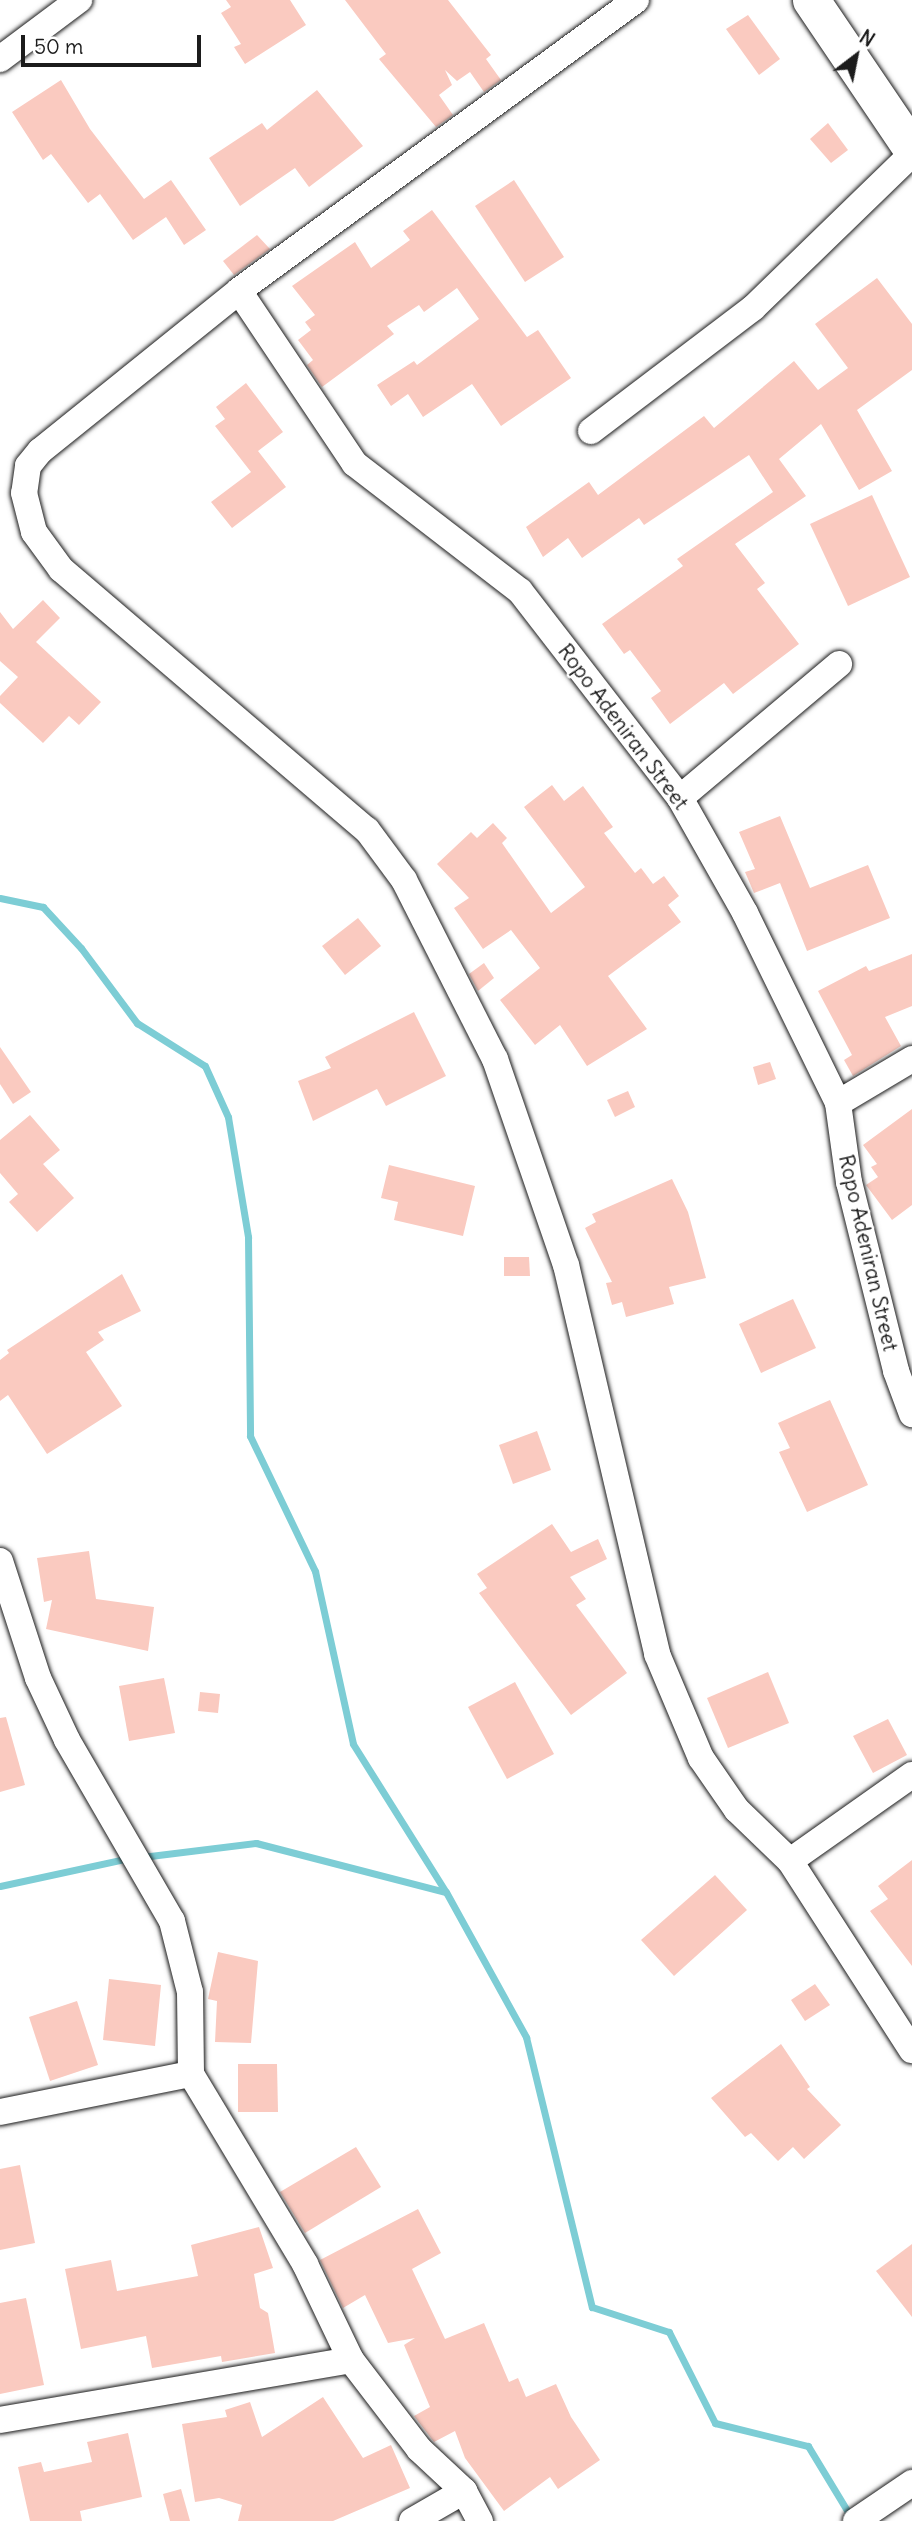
<!DOCTYPE html>
<style>
body{margin:0}
#map{position:relative;width:912px;height:2521px;overflow:hidden;background:#fff;font-family:Delius,sans-serif}
div>[style]{position:absolute}
[style*='--x']{left:calc(var(--x)*1px);top:calc(var(--y)*1px);width:calc(var(--w)*1px);rotate:calc(var(--a)*1deg)}
.stream>*{height:7px;margin:-3.5px;padding:0 3.5px;transform-origin:3.5px;border-radius:3.5px;background:#7dcdd5}
.building>*{inset:0;background:#facac0}
.roads{filter:drop-shadow(0 0 2px #1c1c1c) drop-shadow(0 0 2px #1c1c1c)}
.street>*{height:26px;margin:-13px;padding:0 13px;transform-origin:13px;border-radius:13px;background:#fff}
.secondary>*{height:37px;margin:-18.5px;padding:0 18.5px;transform-origin:18.5px;border-radius:18.5px;background:#fff}
span{translate:-50% -50%;white-space:nowrap;text-align:center;line-height:1.15;-webkit-text-stroke:5px #fff;paint-order:stroke}
.street-label{font-size:21px;color:#1c1c1c}
.north{position:absolute;left:821px;top:21px;width:70px;height:70px;-webkit-text-stroke:5px #fff;paint-order:stroke;rotate:32deg;font-size:19px;font-weight:700;line-height:28px;text-align:center;color:#1c1c1c}
.north::after{content:'';display:block;margin:auto;width:24px;height:32px;background:#1c1c1c;clip-path:polygon(50% 0,100% 100%,50% 72%,0 100%)}
.scale{position:absolute;left:21px;top:35px;width:180px;height:32px;box-sizing:border-box;border:4px solid #1c1c1c;border-top:0;padding-left:9px;font-size:21px;line-height:24px;white-space:nowrap;color:#1c1c1c;-webkit-text-stroke:5px #fff;paint-order:stroke}
</style>
<div id="map">
<div class="stream">
<div style="--x:0;--y:898;--w:44;--a:11.8"></div>
<div style="--x:43;--y:907;--w:56;--a:47.2"></div>
<div style="--x:81;--y:948;--w:94;--a:53.3"></div>
<div style="--x:137;--y:1023;--w:80;--a:32.3"></div>
<div style="--x:205;--y:1066;--w:56;--a:65.7"></div>
<div style="--x:228;--y:1117;--w:122;--a:80.5"></div>
<div style="--x:248;--y:1237;--w:199;--a:89.4"></div>
<div style="--x:250;--y:1436;--w:150;--a:64.3"></div>
<div style="--x:315;--y:1571;--w:177;--a:77.6"></div>
<div style="--x:353;--y:1744;--w:175;--a:57.9"></div>
<div style="--x:446;--y:1892;--w:166;--a:61.1"></div>
<div style="--x:526;--y:2037;--w:278;--a:76.3"></div>
<div style="--x:592;--y:2307;--w:81;--a:18"></div>
<div style="--x:669;--y:2332;--w:102;--a:63.2"></div>
<div style="--x:715;--y:2423;--w:96;--a:13.9"></div>
<div style="--x:808;--y:2446;--w:83;--a:58.8"></div>
<div style="--x:142;--y:1857;--w:115;--a:-7"></div>
<div style="--x:256;--y:1843;--w:195;--a:14.5"></div>
<div style="--x:0;--y:1886;--w:133;--a:-12.2"></div>
</div>
<div class="building">
<div style="clip-path:polygon(226px 0,290px 0,306px 25px,245px 64px,234px 47px,241px 44px,221px 13px,231px 7px)"></div>
<div style="clip-path:polygon(345px 0,448px 0,491px 55px,486px 59px,501px 80px,484px 92px,470px 72px,457px 81px,445px 70px,452px 85px,439px 95px,453px 115px,436px 127px,379px 59px,386px 54px)"></div>
<div style="clip-path:polygon(748px 15px,780px 59px,759px 75px,726px 29px)"></div>
<div style="clip-path:polygon(61px 80px,90px 129px,144px 199px,171px 180px,206px 230px,184px 245px,166px 217px,133px 240px,100px 194px,88px 203px,51px 154px,43px 160px,12px 112px)"></div>
<div style="clip-path:polygon(317px 90px,363px 146px,309px 187px,295px 168px,240px 206px,209px 158px,262px 123px,267px 130px)"></div>
<div style="clip-path:polygon(828px 123px,848px 150px,831px 163px,810px 139px)"></div>
<div style="clip-path:polygon(514px 180px,564px 257px,525px 282px,475px 206px)"></div>
<div style="clip-path:polygon(432px 210px,527px 337px,538px 330px,571px 378px,501px 426px,472px 384px,423px 417px,408px 394px,391px 406px,377px 385px,414px 361px,417px 365px,479px 319px,457px 288px,424px 312px,419px 305px,387px 326px,394px 334px,322px 387px,307px 365px,313px 360px,298px 340px,311px 330px,305px 322px,315px 315px,292px 286px,355px 242px,371px 268px,410px 240px,403px 231px)"></div>
<div style="clip-path:polygon(257px 235px,270px 249px,234px 275px,223px 261px)"></div>
<div style="clip-path:polygon(877px 278px,912px 324px,912px 370px,857px 410px,892px 471px,859px 490px,821px 424px,779px 459px,806px 496px,735px 544px,765px 583px,757px 589px,799px 644px,733px 694px,724px 683px,670px 724px,651px 698px,661px 691px,630px 650px,624px 654px,602px 624px,683px 566px,677px 559px,773px 492px,749px 455px,644px 525px,639px 518px,582px 558px,568px 538px,543px 557px,526px 527px,589px 482px,598px 495px,704px 416px,714px 428px,794px 361px,818px 390px,848px 368px,815px 324px)"></div>
<div style="clip-path:polygon(246px 383px,283px 432px,258px 451px,286px 487px,232px 528px,211px 502px,251px 472px,215px 426px,225px 419px,216px 407px)"></div>
<div style="clip-path:polygon(872px 495px,910px 577px,848px 606px,810px 524px)"></div>
<div style="clip-path:polygon(43px 600px,60px 618px,36px 642px,101px 702px,79px 725px,69px 716px,43px 743px,0 703px,0 696px,18px 677px,0 661px,0 612px,13px 629px)"></div>
<div style="clip-path:polygon(552px 785px,564px 801px,583px 786px,613px 827px,604px 833px,635px 873px,641px 868px,653px 884px,664px 876px,679px 896px,668px 905px,681px 922px,608px 976px,647px 1029px,587px 1066px,560px 1025px,535px 1045px,500px 1000px,540px 968px,511px 930px,483px 949px,454px 908px,469px 898px,437px 864px,471px 832px,477px 838px,493px 823px,507px 838px,502px 843px,551px 913px,585px 887px,524px 807px)"></div>
<div style="clip-path:polygon(780px 816px,810px 888px,868px 865px,890px 918px,807px 951px,780px 883px,754px 893px,745px 872px,755px 869px,739px 832px)"></div>
<div style="clip-path:polygon(358px 918px,381px 946px,345px 975px,322px 946px)"></div>
<div style="clip-path:polygon(912px 954px,912px 1006px,885px 1017px,901px 1046px,853px 1076px,844px 1060px,852px 1055px,818px 991px,866px 966px,869px 971px)"></div>
<div style="clip-path:polygon(484px 963px,494px 978px,478px 991px,469px 974px)"></div>
<div style="clip-path:polygon(414px 1012px,446px 1076px,386px 1106px,377px 1089px,313px 1121px,298px 1081px,331px 1068px,325px 1057px)"></div>
<div style="clip-path:polygon(0 1047px,31px 1092px,13px 1104px,0 1084px)"></div>
<div style="clip-path:polygon(770px 1062px,776px 1079px,758px 1085px,753px 1067px)"></div>
<div style="clip-path:polygon(628px 1091px,635px 1107px,615px 1117px,607px 1100px)"></div>
<div style="clip-path:polygon(912px 1109px,912px 1205px,892px 1220px,866px 1185px,878px 1177px,871px 1167px,877px 1164px,863px 1145px)"></div>
<div style="clip-path:polygon(30px 1115px,60px 1150px,43px 1164px,74px 1198px,37px 1232px,9px 1202px,18px 1194px,0 1173px,0 1140px)"></div>
<div style="clip-path:polygon(389px 1165px,475px 1186px,463px 1236px,394px 1220px,398px 1202px,381px 1198px)"></div>
<div style="clip-path:polygon(672px 1179px,688px 1212px,706px 1278px,669px 1287px,674px 1304px,626px 1317px,622px 1302px,612px 1305px,606px 1283px,612px 1282px,585px 1228px,596px 1222px,592px 1214px)"></div>
<div style="clip-path:polygon(504px 1257px,529px 1257px,530px 1276px,504px 1276px)"></div>
<div style="clip-path:polygon(122px 1274px,141px 1311px,98px 1332px,104px 1340px,86px 1352px,122px 1406px,47px 1454px,8px 1395px,0 1401px,0 1360px,9px 1353px,7px 1350px)"></div>
<div style="clip-path:polygon(793px 1299px,816px 1348px,761px 1373px,739px 1324px)"></div>
<div style="clip-path:polygon(830px 1400px,868px 1485px,807px 1512px,779px 1452px,790px 1448px,778px 1423px)"></div>
<div style="clip-path:polygon(537px 1431px,551px 1470px,513px 1484px,499px 1445px)"></div>
<div style="clip-path:polygon(552px 1524px,571px 1552px,598px 1539px,607px 1559px,570px 1577px,586px 1599px,576px 1605px,627px 1673px,571px 1715px,479px 1593px,487px 1588px,477px 1574px)"></div>
<div style="clip-path:polygon(89px 1551px,96px 1599px,154px 1607px,148px 1651px,46px 1629px,52px 1600px,44px 1602px,37px 1558px)"></div>
<div style="clip-path:polygon(768px 1672px,789px 1723px,728px 1748px,707px 1698px)"></div>
<div style="clip-path:polygon(164px 1678px,175px 1733px,129px 1741px,119px 1686px)"></div>
<div style="clip-path:polygon(515px 1682px,554px 1754px,507px 1779px,468px 1707px)"></div>
<div style="clip-path:polygon(200px 1692px,220px 1694px,218px 1713px,198px 1711px)"></div>
<div style="clip-path:polygon(6px 1717px,25px 1785px,0 1792px,0 1718px)"></div>
<div style="clip-path:polygon(888px 1719px,907px 1755px,873px 1773px,853px 1736px)"></div>
<div style="clip-path:polygon(912px 1860px,912px 1966px,870px 1911px,888px 1899px,878px 1886px)"></div>
<div style="clip-path:polygon(715px 1875px,747px 1910px,674px 1976px,641px 1940px)"></div>
<div style="clip-path:polygon(218px 1952px,258px 1961px,251px 2043px,215px 2042px,217px 2001px,208px 1999px)"></div>
<div style="clip-path:polygon(109px 1979px,161px 1985px,155px 2046px,103px 2040px)"></div>
<div style="clip-path:polygon(815px 1984px,830px 2005px,805px 2021px,791px 2000px)"></div>
<div style="clip-path:polygon(77px 2001px,98px 2065px,50px 2081px,29px 2017px)"></div>
<div style="clip-path:polygon(781px 2044px,810px 2087px,807px 2089px,841px 2125px,804px 2159px,793px 2147px,778px 2161px,751px 2133px,745px 2137px,711px 2098px)"></div>
<div style="clip-path:polygon(238px 2064px,277px 2064px,278px 2112px,238px 2112px)"></div>
<div style="clip-path:polygon(356px 2147px,381px 2187px,305px 2233px,280px 2192px)"></div>
<div style="clip-path:polygon(20px 2165px,35px 2243px,0 2250px,0 2169px)"></div>
<div style="clip-path:polygon(418px 2209px,441px 2253px,412px 2269px,445px 2339px,484px 2323px,509px 2382px,518px 2378px,526px 2397px,556px 2384px,571px 2417px,600px 2460px,558px 2489px,550px 2477px,504px 2511px,465px 2458px,455px 2431px,434px 2442px,414px 2416px,430px 2407px,404px 2345px,415px 2338px,388px 2343px,365px 2295px,343px 2308px,320px 2260px)"></div>
<div style="clip-path:polygon(259px 2227px,273px 2268px,254px 2274px,260px 2308px,268px 2313px,275px 2353px,222px 2362px,221px 2356px,152px 2368px,146px 2336px,81px 2349px,65px 2269px,111px 2260px,117px 2291px,198px 2276px,191px 2245px)"></div>
<div style="clip-path:polygon(912px 2244px,912px 2317px,876px 2271px)"></div>
<div style="clip-path:polygon(26px 2298px,44px 2385px,0 2394px,0 2303px)"></div>
<div style="clip-path:polygon(323px 2397px,363px 2458px,391px 2445px,410px 2488px,333px 2521px,238px 2521px,242px 2505px,219px 2498px,195px 2502px,182px 2424px,227px 2417px,225px 2410px,250px 2402px,262px 2437px)"></div>
<div style="clip-path:polygon(128px 2433px,142px 2497px,80px 2511px,82px 2521px,30px 2521px,18px 2467px,41px 2462px,44px 2472px,92px 2462px,87px 2442px)"></div>
<div style="clip-path:polygon(181px 2489px,190px 2521px,170px 2521px,163px 2494px)"></div>
</div>
<div class="roads">
<div class="street">
<div style="--x:636;--y:0;--w:492;--a:143.8"></div>
<div style="--x:239;--y:291;--w:255;--a:141.2"></div>
<div style="--x:40;--y:451;--w:19;--a:129"></div>
<div style="--x:28;--y:466;--w:27;--a:98"></div>
<div style="--x:24;--y:493;--w:40;--a:75.6"></div>
<div style="--x:34;--y:532;--w:46;--a:53.9"></div>
<div style="--x:61;--y:569;--w:402;--a:40.5"></div>
<div style="--x:367;--y:830;--w:62;--a:53.5"></div>
<div style="--x:404;--y:880;--w:201;--a:63.1"></div>
<div style="--x:495;--y:1059;--w:218;--a:71"></div>
<div style="--x:566;--y:1265;--w:400;--a:76.8"></div>
<div style="--x:657;--y:1654;--w:113;--a:67.1"></div>
<div style="--x:701;--y:1758;--w:63;--a:55.3"></div>
<div style="--x:737;--y:1810;--w:74;--a:43.9"></div>
<div style="--x:790;--y:1861;--w:225;--a:57.2"></div>
<div style="--x:0;--y:59;--w:99;--a:-36.8"></div>
<div style="--x:239;--y:291;--w:208;--a:56.2"></div>
<div style="--x:355;--y:464;--w:208;--a:37.6"></div>
<div style="--x:520;--y:591;--w:262;--a:52.3"></div>
<div style="--x:680;--y:798;--w:132;--a:60.5"></div>
<div style="--x:745;--y:913;--w:212;--a:63.9"></div>
<div style="--x:838;--y:1103;--w:80;--a:82.1"></div>
<div style="--x:849;--y:1182;--w:195;--a:76"></div>
<div style="--x:896;--y:1371;--w:46;--a:69.6"></div>
<div style="--x:591;--y:431;--w:203;--a:-37.2"></div>
<div style="--x:753;--y:308;--w:221;--a:-44.1"></div>
<div style="--x:680;--y:798;--w:208;--a:-40.1"></div>
<div style="--x:838;--y:1103;--w:86;--a:-30.7"></div>
<div style="--x:0;--y:1561;--w:123;--a:72"></div>
<div style="--x:38;--y:1678;--w:68;--a:64.9"></div>
<div style="--x:67;--y:1740;--w:209;--a:59.9"></div>
<div style="--x:172;--y:1921;--w:73;--a:75.8"></div>
<div style="--x:190;--y:1992;--w:82;--a:89.3"></div>
<div style="--x:191;--y:2074;--w:222;--a:59"></div>
<div style="--x:305;--y:2264;--w:106;--a:64.4"></div>
<div style="--x:351;--y:2360;--w:112;--a:52.6"></div>
<div style="--x:419;--y:2449;--w:62;--a:43"></div>
<div style="--x:464;--y:2491;--w:34;--a:62"></div>
<div style="--x:790;--y:1861;--w:149;--a:-35.2"></div>
<div style="--x:0;--y:2112;--w:195;--a:-11.3"></div>
<div style="--x:0;--y:2420;--w:356;--a:-9.7"></div>
<div style="--x:412;--y:2521;--w:60;--a:-30"></div>
<div style="--x:856;--y:2521;--w:68;--a:-34.2"></div>
</div>
<div class="secondary">
<div style="--x:811;--y:0;--w:180;--a:55.9"></div>
</div>
</div>
<div class="street-label">
<span style="left:623px;top:727px;rotate:53deg">Ropo Adeniran Street</span>
<span style="left:868px;top:1253px;rotate:77deg">Ropo Adeniran Street</span>
</div>
<div class="north">N</div>
<div class="scale">50 m</div>
</div>
